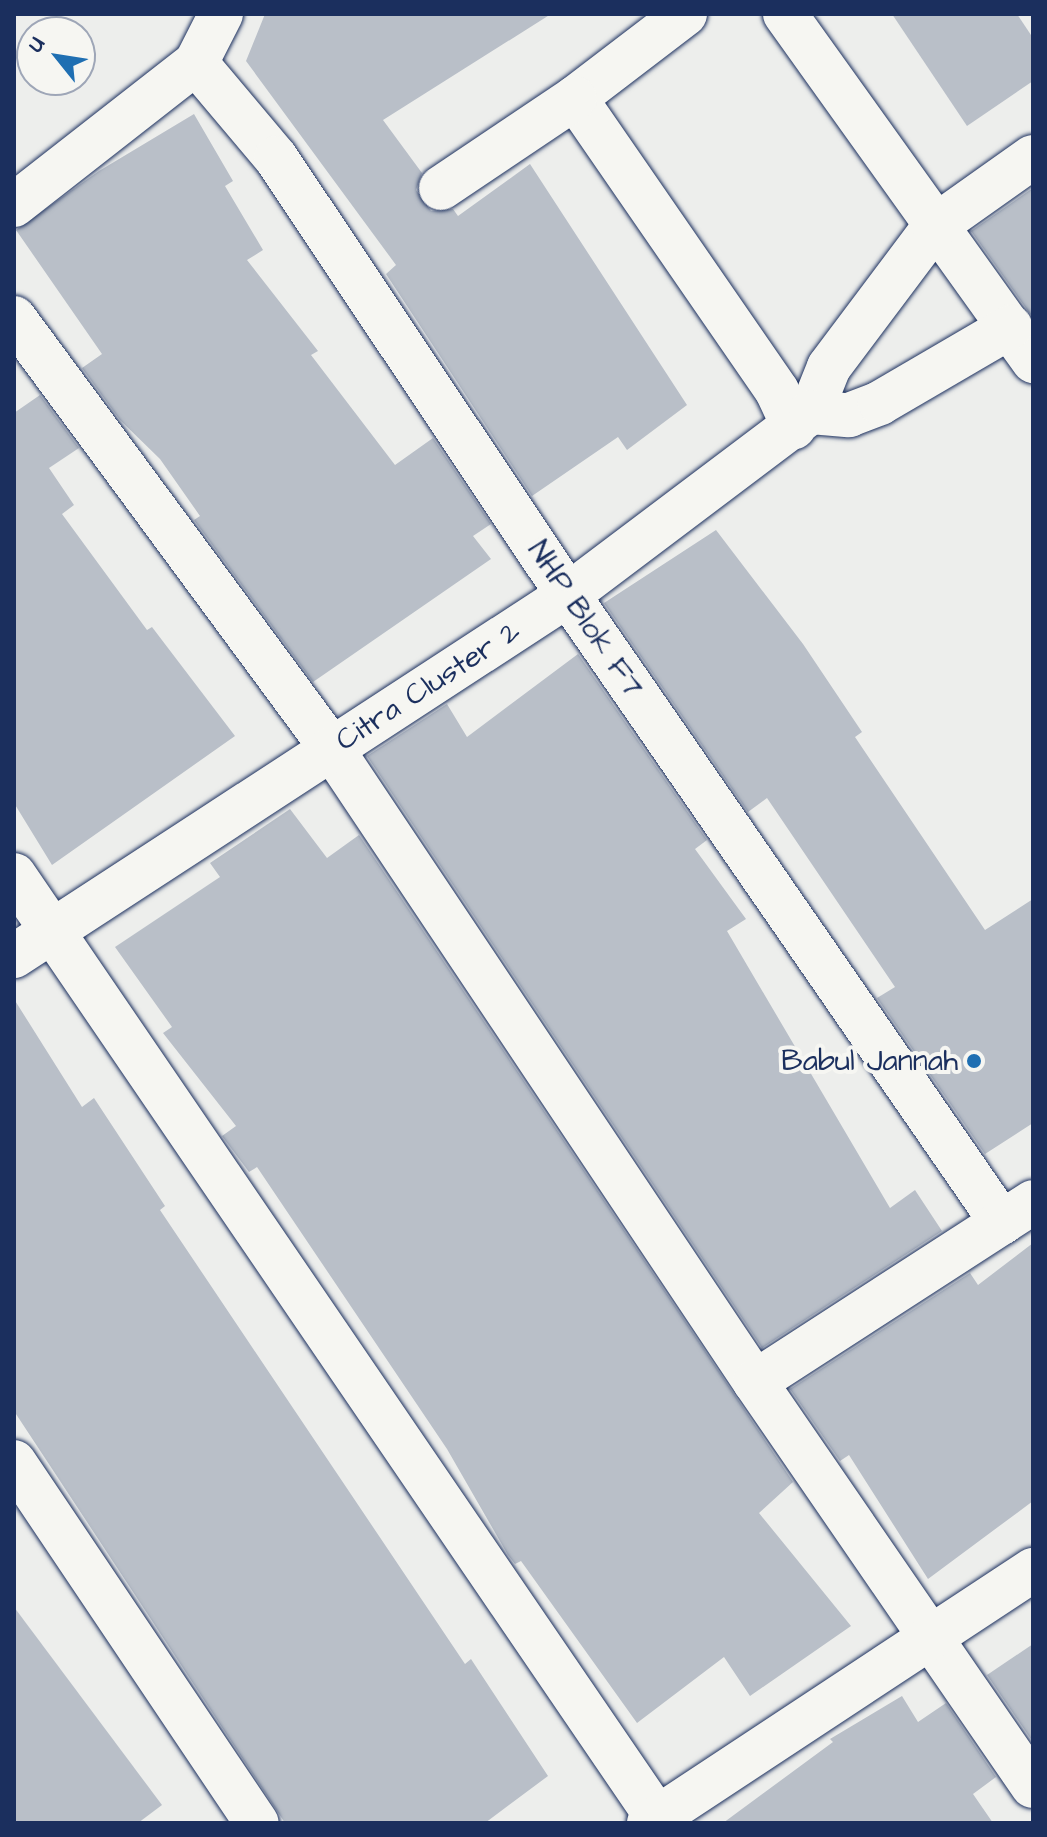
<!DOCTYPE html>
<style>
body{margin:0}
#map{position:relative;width:1047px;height:1837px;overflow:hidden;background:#edeeec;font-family:"Architects Daughter",sans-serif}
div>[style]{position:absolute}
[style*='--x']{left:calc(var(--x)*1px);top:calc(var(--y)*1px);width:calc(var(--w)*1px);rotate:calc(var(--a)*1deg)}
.building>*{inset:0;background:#b9bfc8}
.roads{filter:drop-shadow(0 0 2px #1b2f5e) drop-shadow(0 0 2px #1b2f5e)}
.minor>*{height:44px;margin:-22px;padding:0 22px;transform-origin:22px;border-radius:22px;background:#f6f6f2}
.dots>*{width:22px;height:22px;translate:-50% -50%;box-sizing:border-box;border:4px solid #f6f6f2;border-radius:50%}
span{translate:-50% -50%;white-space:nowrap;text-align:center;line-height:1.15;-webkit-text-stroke:8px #f6f6f2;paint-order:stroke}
.street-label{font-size:30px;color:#1b2f5e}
.poi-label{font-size:30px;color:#1b2f5e}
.right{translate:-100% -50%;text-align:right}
.frame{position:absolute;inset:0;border:16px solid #1b2f5e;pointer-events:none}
.north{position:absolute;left:16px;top:16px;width:80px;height:80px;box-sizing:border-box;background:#f6f6f2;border:2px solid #9ea6b7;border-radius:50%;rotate:300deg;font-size:22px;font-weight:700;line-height:32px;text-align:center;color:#1b2f5e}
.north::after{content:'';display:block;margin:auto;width:28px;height:36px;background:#1f6fb2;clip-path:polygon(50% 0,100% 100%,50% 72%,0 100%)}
</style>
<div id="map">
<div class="building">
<div style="clip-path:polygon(265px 14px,551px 14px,383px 120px,422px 173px,416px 190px,431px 211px,453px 209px,458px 216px,530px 164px,687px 405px,627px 450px,618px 437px,532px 496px,386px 274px,396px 265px,246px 61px)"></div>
<div style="clip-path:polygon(892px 14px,1017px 14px,1033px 38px,1033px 81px,967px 126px)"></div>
<div style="clip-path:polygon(194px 114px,233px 181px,225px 186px,263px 250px,247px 260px,318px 351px,311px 355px,395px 465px,433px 438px,491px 524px,473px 536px,491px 559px,313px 682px,194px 520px,200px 516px,160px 459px,120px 420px,82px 368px,102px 354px,16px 230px,99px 171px)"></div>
<div style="clip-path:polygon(1033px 188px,1033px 318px,971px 231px)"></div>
<div style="clip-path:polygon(40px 395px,79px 448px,49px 468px,74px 505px,62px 514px,147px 630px,152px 627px,235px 736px,52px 865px,14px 803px,14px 413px)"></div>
<div style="clip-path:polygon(716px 530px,803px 644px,862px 732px,855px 737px,985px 930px,1033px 899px,1033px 1123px,985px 1154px,877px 998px,895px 987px,767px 798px,748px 812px,604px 603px)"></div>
<div style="clip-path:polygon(578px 654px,707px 840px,695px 849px,746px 919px,727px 931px,890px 1208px,915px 1190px,942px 1231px,762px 1348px,367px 756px,447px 704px,467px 737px)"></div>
<div style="clip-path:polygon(290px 809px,327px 858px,359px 835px,793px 1482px,759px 1513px,851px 1626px,750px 1696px,724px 1657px,637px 1723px,521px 1561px,515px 1564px,508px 1555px,447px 1449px,257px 1167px,249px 1172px,222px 1136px,236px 1126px,163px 1033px,172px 1027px,115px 947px,220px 877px,210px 863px)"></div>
<div style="clip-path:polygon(14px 999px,82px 1107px,94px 1098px,165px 1206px,160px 1210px,465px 1664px,471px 1659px,548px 1776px,485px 1823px,285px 1823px,14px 1411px)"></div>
<div style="clip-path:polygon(1033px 1243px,1033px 1501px,928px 1579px,849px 1455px,840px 1461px,790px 1389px,970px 1273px,978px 1285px)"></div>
<div style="clip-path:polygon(14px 1607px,162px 1805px,138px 1823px,14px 1823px)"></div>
<div style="clip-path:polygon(1033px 1644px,1033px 1742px,987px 1675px)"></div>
<div style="clip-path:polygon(902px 1696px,918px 1722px,946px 1703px,996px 1777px,973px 1794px,993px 1823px,723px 1823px,833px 1742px,830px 1739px)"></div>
</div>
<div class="roads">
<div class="minor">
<div style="--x:221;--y:14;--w:55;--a:117"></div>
<div style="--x:196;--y:63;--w:124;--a:49.9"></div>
<div style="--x:276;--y:158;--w:526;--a:56.25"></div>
<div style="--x:568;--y:595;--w:763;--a:55.35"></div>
<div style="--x:685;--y:14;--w:138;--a:142.6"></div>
<div style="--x:575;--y:98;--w:356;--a:55.4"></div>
<div style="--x:777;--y:391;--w:40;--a:65"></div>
<div style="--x:785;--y:14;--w:427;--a:54.4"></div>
<div style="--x:441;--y:188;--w:161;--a:-33.9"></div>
<div style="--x:14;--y:205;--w:231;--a:-38"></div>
<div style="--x:14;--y:318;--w:536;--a:53.58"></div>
<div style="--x:332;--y:749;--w:761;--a:56.25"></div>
<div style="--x:755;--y:1382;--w:490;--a:55.5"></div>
<div style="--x:811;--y:412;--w:48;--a:-68.2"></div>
<div style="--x:829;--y:367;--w:175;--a:-53.1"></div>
<div style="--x:934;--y:227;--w:121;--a:-35.3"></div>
<div style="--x:14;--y:875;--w:1148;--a:55.69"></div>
<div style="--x:14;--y:956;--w:661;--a:-33.09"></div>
<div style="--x:568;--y:595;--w:304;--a:-37"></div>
<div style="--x:811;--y:412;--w:38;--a:5"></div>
<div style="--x:849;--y:415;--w:33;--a:-21"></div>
<div style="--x:880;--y:403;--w:151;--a:-30.3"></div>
<div style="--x:755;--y:1382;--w:331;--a:-32.9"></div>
<div style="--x:14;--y:1462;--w:435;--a:56.1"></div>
<div style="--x:649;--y:1823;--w:460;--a:-33.4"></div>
</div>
</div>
<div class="dots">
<div style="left:974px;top:1061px;background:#1f6fb2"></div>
</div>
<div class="street-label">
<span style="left:585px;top:619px;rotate:56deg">NHP Blok F7</span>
<span style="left:428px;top:686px;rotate:-33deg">Citra Cluster 2</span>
</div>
<div class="poi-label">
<span class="right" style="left:958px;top:1061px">Babul Jannah</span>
</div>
<div class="frame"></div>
<div class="north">U</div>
</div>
